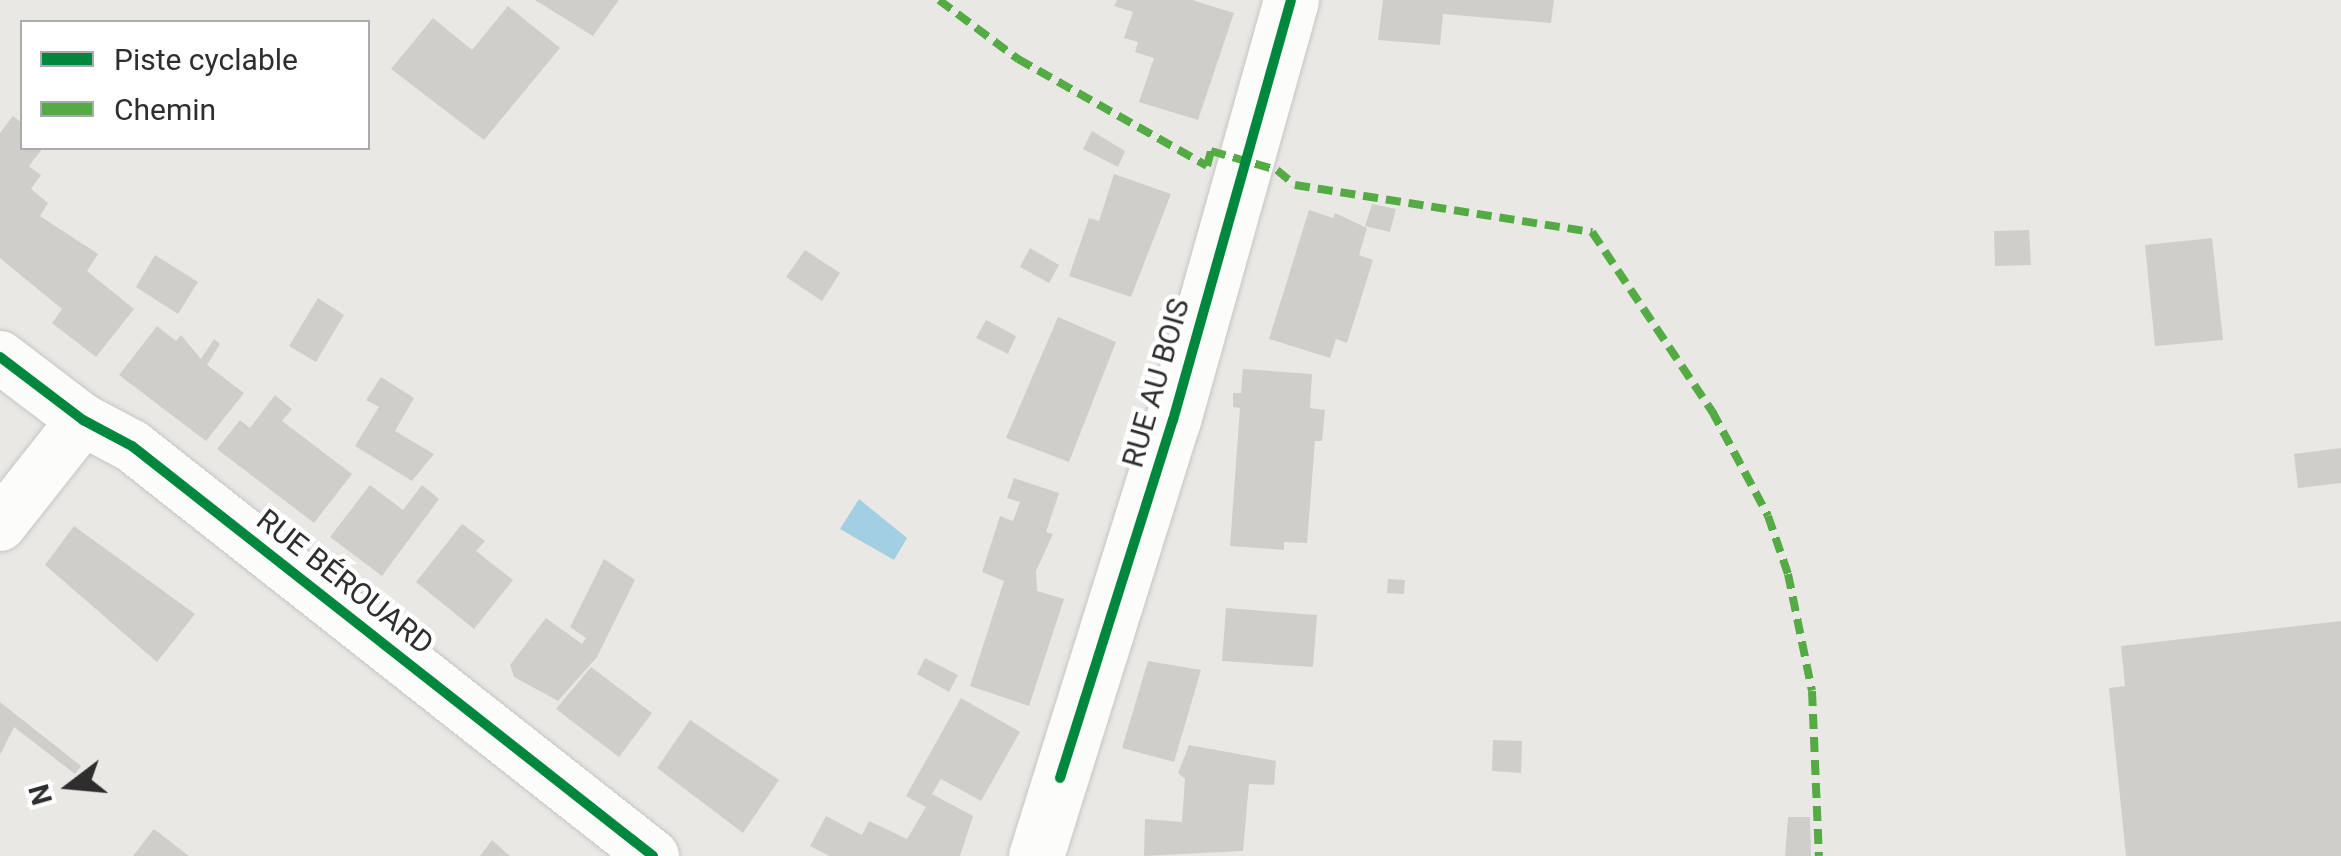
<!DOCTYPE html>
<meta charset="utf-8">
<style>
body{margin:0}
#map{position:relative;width:2341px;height:856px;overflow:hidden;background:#eae8e5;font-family:Roboto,sans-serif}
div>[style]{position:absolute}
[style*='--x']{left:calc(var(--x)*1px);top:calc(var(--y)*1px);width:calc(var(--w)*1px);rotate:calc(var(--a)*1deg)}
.water>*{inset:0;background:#a2cfe2}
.building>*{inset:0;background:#d0cecb}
.roads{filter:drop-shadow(0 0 2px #c5c5c5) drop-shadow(0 0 2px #c5c5c5)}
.street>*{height:52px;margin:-26px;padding:0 26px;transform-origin:26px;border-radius:26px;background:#fcfcfb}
.secondary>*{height:55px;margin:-27.5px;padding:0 27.5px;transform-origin:27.5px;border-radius:27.5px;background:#fcfcfb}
.quiet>*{height:8px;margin-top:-4px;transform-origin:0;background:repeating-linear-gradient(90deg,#54ab44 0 15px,transparent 0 23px)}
.cycleway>*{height:10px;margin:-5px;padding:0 5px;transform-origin:5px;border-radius:5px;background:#00873e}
span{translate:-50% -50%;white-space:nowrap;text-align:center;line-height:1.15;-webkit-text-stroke:9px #fff;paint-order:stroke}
.street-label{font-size:30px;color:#2e2e2e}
.legend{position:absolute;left:20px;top:20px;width:350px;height:130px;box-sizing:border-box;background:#fff;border:2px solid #ababab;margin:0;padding:12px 18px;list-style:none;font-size:30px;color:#2e2e2e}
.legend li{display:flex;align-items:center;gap:20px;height:50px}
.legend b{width:50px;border:2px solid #ababab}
.north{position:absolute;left:20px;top:736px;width:100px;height:100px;-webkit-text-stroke:8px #fff;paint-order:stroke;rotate:254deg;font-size:28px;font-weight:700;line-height:40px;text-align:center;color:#2e2e2e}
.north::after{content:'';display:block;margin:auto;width:35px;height:45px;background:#2e2e2e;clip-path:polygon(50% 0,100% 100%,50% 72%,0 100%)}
</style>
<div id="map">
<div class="water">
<div style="clip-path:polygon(859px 499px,907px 538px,894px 560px,840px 529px)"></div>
</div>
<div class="building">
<div style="clip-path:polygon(535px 0,619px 0,593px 36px)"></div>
<div style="clip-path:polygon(1117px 0,1192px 0,1234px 13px,1198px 120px,1139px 102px,1154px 58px,1135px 52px,1138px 42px,1124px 38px,1133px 12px,1114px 6px)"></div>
<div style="clip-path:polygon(1383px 0,1554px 0,1551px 23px,1443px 14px,1440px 45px,1378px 40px)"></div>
<div style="clip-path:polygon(508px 6px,560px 48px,484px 140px,391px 69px,433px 18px,472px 50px)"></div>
<div style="clip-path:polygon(13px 116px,22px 123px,22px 148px,43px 148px,29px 166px,41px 175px,31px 189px,48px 203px,40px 216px,98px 254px,87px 271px,134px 309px,96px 357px,52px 323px,62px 309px,0 258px,0 133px)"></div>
<div style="clip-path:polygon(1092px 131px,1125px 151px,1118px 167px,1083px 149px)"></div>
<div style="clip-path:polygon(1114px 174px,1171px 194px,1131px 297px,1069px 276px,1089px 218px,1099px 221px)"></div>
<div style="clip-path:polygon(1372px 204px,1396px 209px,1390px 232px,1365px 226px)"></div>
<div style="clip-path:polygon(1309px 210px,1333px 218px,1335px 213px,1367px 228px,1359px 255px,1373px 260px,1347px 343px,1336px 339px,1330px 358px,1269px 339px)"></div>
<div style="clip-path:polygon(2029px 230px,2031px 265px,1995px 266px,1994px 231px)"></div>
<div style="clip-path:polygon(2212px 238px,2223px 340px,2155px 346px,2145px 245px)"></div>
<div style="clip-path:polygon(1030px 248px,1059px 265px,1049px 283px,1020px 267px)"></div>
<div style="clip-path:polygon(805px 250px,840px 273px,822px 301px,786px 277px)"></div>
<div style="clip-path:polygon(155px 255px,198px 282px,178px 314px,136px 287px)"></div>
<div style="clip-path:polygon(318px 298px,344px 315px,316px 362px,289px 346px)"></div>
<div style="clip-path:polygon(1058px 317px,1116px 342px,1069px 462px,1006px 438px)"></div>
<div style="clip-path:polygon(986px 320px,1016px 336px,1008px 354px,976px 338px)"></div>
<div style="clip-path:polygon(157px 326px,176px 341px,181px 335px,201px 359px,214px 339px,220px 344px,207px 365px,244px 393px,206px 441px,119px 375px)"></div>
<div style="clip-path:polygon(1243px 369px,1312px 374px,1310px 408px,1325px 410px,1322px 441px,1315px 441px,1307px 543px,1284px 542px,1284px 550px,1230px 546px,1240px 408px,1233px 407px,1233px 393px,1241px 393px)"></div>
<div style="clip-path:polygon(381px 377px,414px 398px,395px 431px,434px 454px,412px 481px,355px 446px,379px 407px,366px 400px)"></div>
<div style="clip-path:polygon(275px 395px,292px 409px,282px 421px,352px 474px,314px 523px,217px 449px,240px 420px,250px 428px)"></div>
<div style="clip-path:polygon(2341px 448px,2341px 483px,2298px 488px,2294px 454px)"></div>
<div style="clip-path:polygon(1014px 478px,1059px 493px,1046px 532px,1053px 534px,1036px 571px,1037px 591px,1064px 599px,1029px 706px,970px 686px,1004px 581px,982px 572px,1000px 516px,1013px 521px,1020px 502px,1007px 498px)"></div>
<div style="clip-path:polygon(370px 485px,403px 510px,422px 485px,439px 499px,382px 576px,330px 537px)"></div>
<div style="clip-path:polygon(462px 524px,485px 541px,476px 551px,513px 580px,474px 629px,416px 582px)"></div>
<div style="clip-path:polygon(74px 526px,195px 614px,157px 662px,45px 565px)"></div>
<div style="clip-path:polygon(604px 559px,635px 580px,597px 657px,558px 701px,514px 677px,510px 665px,546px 618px,582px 644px,586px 638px,570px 627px)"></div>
<div style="clip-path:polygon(1388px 579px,1405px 580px,1404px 594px,1387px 593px)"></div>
<div style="clip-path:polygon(1226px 608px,1317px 615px,1313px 667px,1222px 661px)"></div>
<div style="clip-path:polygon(2341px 621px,2341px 856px,2126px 856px,2109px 688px,2125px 686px,2121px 646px)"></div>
<div style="clip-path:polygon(925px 658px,958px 675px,949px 692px,917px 674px)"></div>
<div style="clip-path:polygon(1148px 661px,1201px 670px,1174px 762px,1122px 748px)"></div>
<div style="clip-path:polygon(591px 667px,652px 713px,619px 757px,556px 709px)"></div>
<div style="clip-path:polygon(961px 698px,1020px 732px,981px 801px,941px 779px,932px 794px,973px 816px,960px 856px,829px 856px,810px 846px,826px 816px,862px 835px,869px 821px,907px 839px,926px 807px,906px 796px)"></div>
<div style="clip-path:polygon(0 702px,81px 766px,75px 774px,14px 727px,0 755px)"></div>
<div style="clip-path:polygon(690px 720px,779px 780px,743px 833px,657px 768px)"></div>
<div style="clip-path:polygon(1493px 740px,1522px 741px,1521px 773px,1492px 771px)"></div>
<div style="clip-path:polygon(1189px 745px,1276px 761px,1274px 785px,1249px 784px,1243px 851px,1144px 856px,1145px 819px,1182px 822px,1185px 779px,1178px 773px)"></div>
<div style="clip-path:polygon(1788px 817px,1810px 817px,1811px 856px,1785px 856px)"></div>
<div style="clip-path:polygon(154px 829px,189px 856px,133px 856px)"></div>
<div style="clip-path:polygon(492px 840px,510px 856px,480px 856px)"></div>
</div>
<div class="roads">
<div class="street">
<div style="--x:0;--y:357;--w:104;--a:37.2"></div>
<div style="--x:83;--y:420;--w:55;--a:28"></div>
<div style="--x:132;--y:446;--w:663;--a:38.2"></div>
<div style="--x:0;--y:525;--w:134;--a:-51.7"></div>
</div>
<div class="secondary">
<div style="--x:1036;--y:856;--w:457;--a:-72.6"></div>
<div style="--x:1173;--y:420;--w:436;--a:-74.3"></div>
</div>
</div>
<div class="quiet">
<div style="--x:939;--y:0;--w:99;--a:36.8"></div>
<div style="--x:1018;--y:59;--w:217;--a:29.5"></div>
<div style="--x:1207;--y:166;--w:16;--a:-75"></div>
<div style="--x:1211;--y:151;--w:69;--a:16.1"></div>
<div style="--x:1277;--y:170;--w:23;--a:40"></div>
<div style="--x:1295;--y:185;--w:301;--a:9"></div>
<div style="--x:1592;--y:232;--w:216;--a:56.2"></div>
<div style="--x:1712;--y:411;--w:119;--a:61.9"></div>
<div style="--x:1768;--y:516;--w:61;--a:71"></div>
<div style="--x:1788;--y:574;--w:119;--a:78.4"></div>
<div style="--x:1812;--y:691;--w:165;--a:87.6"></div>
</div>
<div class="cycleway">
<div style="--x:0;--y:357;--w:104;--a:37.2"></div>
<div style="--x:83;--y:420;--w:55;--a:28"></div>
<div style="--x:132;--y:446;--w:663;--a:38.2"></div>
<div style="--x:1060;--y:778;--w:375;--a:-72.5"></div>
<div style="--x:1173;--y:420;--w:436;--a:-74.3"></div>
</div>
<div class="street-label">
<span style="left:1156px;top:383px;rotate:-74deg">RUE AU BOIS</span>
<span style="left:345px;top:582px;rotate:38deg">RUE BÉROUARD</span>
</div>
<ul class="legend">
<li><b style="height:12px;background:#00873e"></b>Piste cyclable</li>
<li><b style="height:12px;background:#54ab44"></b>Chemin</li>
</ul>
<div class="north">N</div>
</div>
